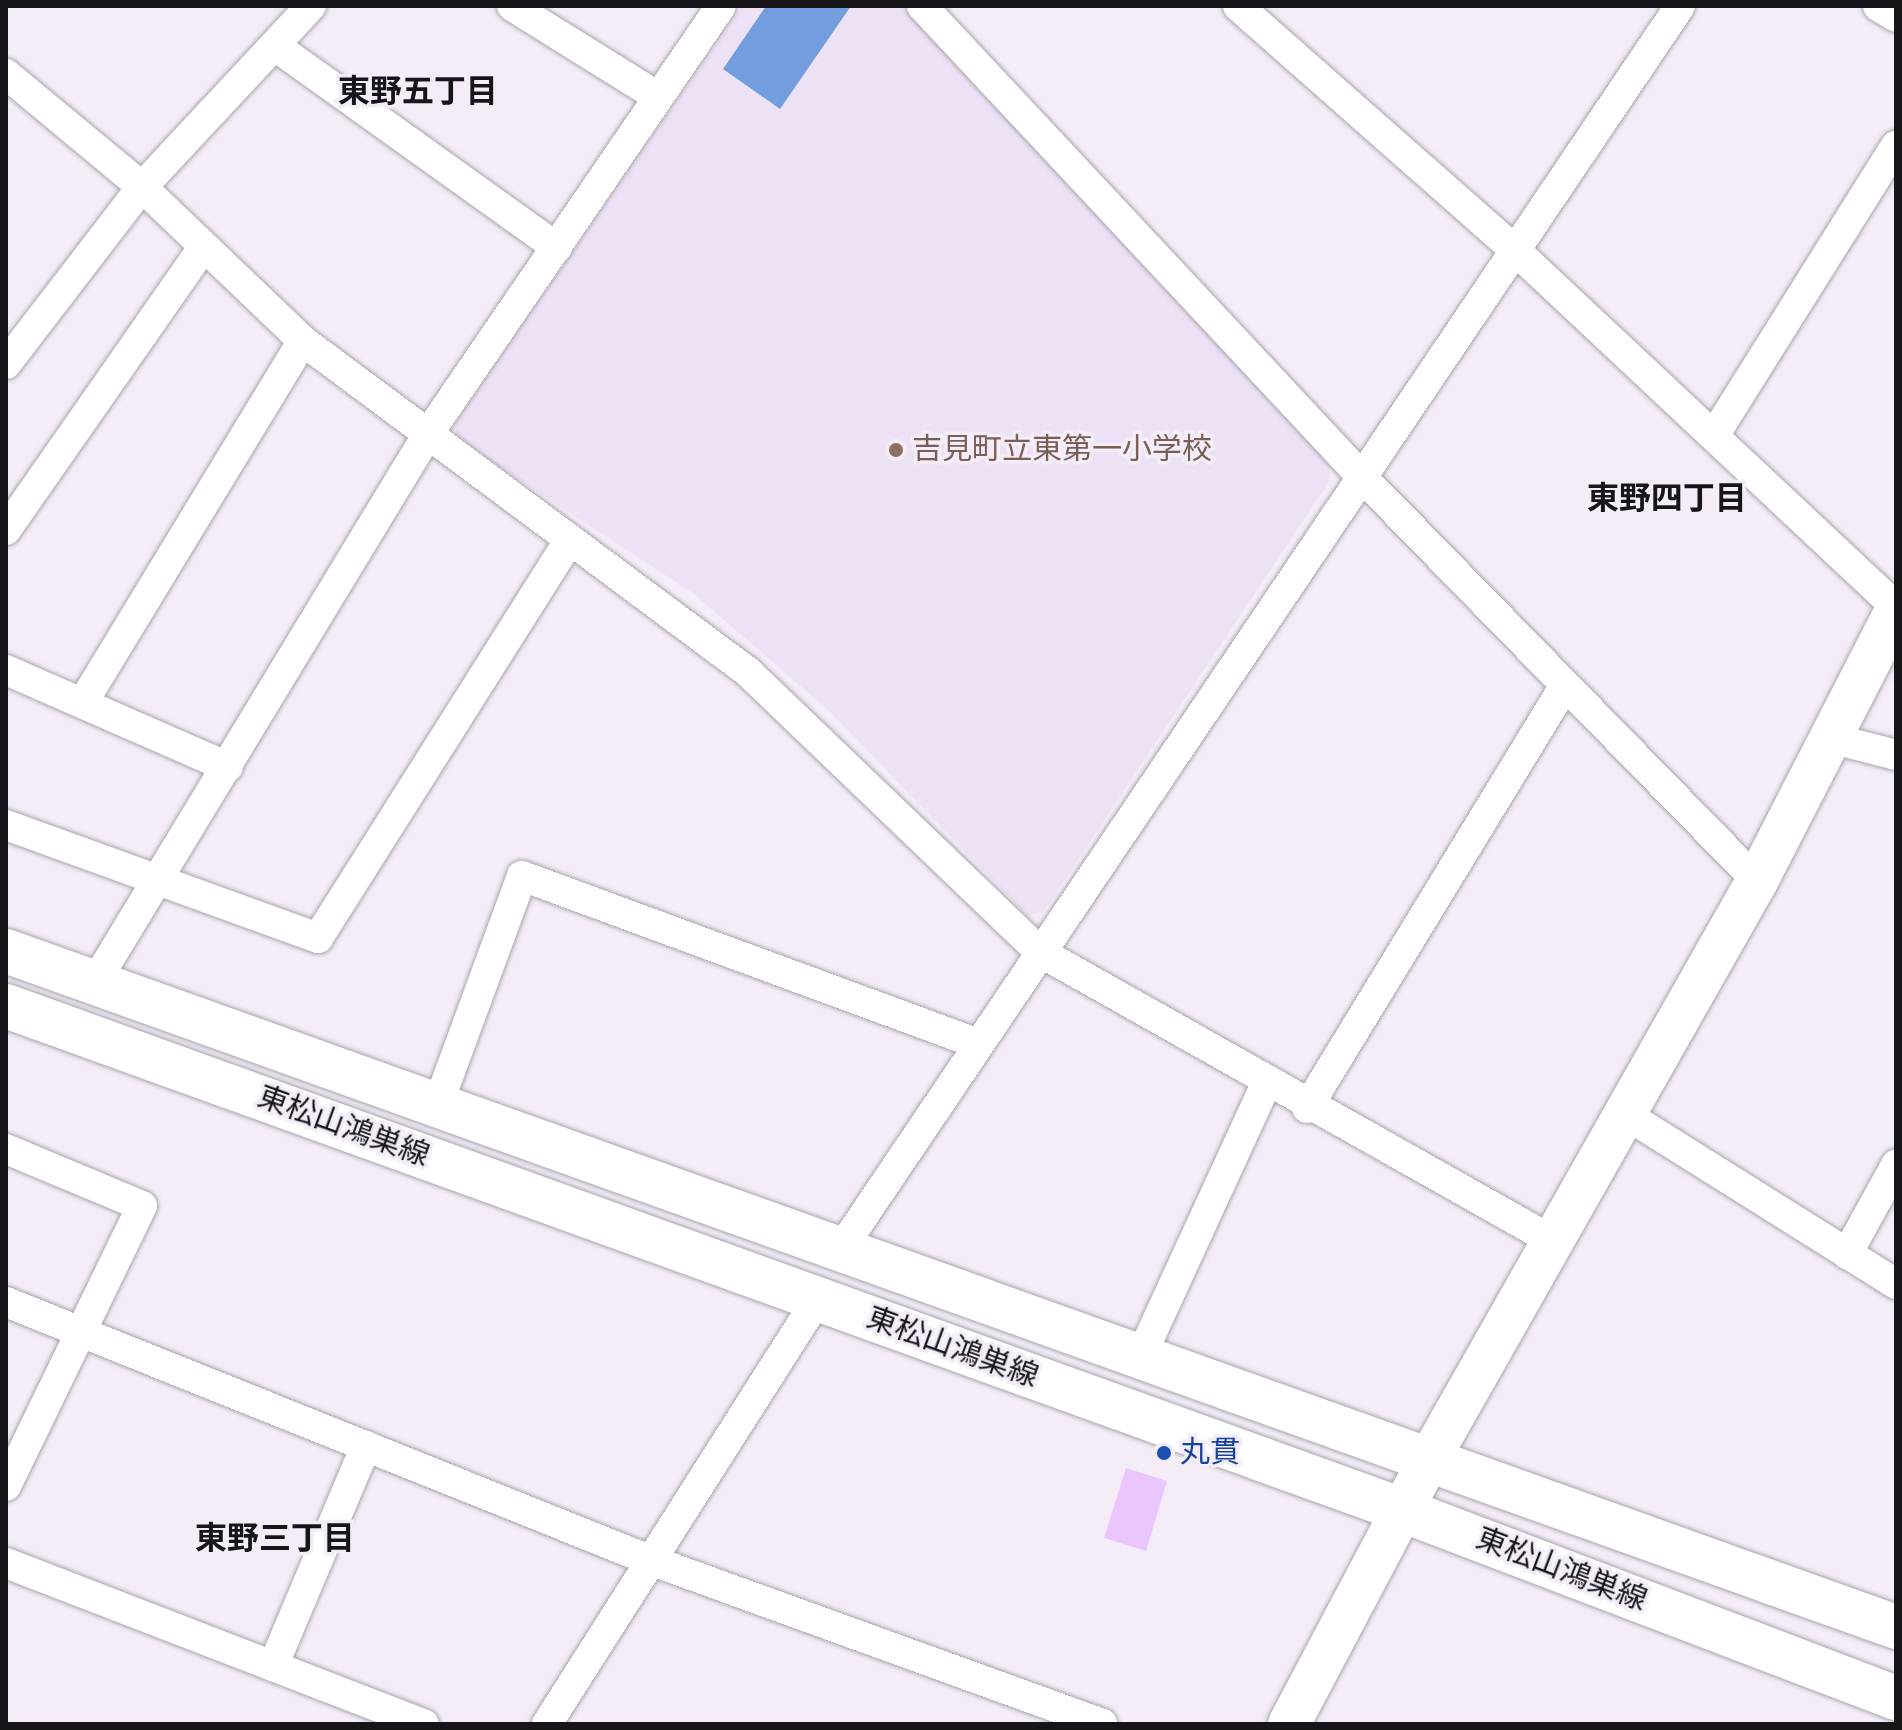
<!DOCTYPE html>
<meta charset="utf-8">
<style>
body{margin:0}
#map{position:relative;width:1902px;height:1730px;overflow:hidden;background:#f4edf8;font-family:"Sofia Sans Condensed","Noto Sans JP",sans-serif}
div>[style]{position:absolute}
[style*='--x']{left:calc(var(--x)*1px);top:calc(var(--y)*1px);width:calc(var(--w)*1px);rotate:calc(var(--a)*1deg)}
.education>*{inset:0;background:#ede1f5}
.water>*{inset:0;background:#729ee0}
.building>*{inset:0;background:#ebc5fe}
.roads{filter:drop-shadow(0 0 2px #aaa4ae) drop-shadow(0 0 2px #aaa4ae)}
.street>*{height:30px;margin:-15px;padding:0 15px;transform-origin:15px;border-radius:15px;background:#fff}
.secondary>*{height:42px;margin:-21px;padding:0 21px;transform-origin:21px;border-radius:21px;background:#fff}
.primary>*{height:44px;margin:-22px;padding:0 22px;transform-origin:22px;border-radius:22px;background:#fff}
.dots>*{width:22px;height:22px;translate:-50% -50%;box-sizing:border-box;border:4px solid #f4edf8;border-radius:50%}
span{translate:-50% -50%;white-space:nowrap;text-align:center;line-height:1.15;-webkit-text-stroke:7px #f4edf8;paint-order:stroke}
.education-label{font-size:30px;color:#785e54}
.left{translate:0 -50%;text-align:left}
.street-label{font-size:30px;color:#171519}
.transit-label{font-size:30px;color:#164399}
.neighbourhood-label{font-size:32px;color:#171519;font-weight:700}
.frame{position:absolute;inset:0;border:8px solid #171519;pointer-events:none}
</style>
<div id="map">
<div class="education">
<div style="clip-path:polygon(743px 6px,905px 6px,1329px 461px,1330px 480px,1043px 913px,1027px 915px,827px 709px,694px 594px,456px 438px,455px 423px)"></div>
</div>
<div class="water">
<div style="clip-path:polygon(766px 6px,851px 6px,780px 109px,723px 69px)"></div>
</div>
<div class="building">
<div style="clip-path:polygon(1126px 1468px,1167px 1481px,1146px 1551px,1104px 1538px)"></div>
</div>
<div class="roads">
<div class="street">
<div style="--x:512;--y:6;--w:172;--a:31.9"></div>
<div style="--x:922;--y:6;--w:643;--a:46.95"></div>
<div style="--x:1361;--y:476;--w:566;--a:45.64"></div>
<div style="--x:1238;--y:6;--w:371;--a:41.4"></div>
<div style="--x:1516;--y:251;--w:521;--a:43.13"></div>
<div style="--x:1878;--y:6;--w:21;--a:31"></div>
<div style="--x:278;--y:48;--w:343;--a:35.6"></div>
<div style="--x:6;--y:74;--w:177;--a:39.7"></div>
<div style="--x:142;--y:187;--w:223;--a:43.7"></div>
<div style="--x:303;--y:341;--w:555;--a:36.64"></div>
<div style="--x:748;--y:672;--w:405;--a:43.8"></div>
<div style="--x:1040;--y:952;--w:589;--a:29.39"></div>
<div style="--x:6;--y:364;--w:223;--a:-52.5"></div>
<div style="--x:142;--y:187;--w:248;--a:-47"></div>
<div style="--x:1715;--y:434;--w:340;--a:-57.9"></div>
<div style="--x:6;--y:530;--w:346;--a:-55.1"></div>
<div style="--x:6;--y:670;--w:242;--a:23.6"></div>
<div style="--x:85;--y:699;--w:419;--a:-58.7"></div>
<div style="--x:1830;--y:738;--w:68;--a:14.4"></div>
<div style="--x:6;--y:825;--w:332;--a:19.9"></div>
<div style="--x:318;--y:938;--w:471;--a:-57.7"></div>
<div style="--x:94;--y:984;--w:640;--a:-58.74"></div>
<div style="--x:426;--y:437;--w:522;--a:-55.61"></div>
<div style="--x:437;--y:1107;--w:246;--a:-69.8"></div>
<div style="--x:522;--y:876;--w:485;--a:20.2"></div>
<div style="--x:1307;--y:1108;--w:495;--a:-58.6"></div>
<div style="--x:1625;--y:1114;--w:320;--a:32.1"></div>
<div style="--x:6;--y:1149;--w:147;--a:22.7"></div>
<div style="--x:142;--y:1206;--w:311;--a:115.9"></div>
<div style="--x:839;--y:1252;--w:1503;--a:-55.98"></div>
<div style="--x:1847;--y:1254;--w:102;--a:-61.2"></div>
<div style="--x:6;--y:1302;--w:691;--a:21.85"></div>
<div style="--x:647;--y:1559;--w:484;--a:19.9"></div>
<div style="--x:1140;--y:1358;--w:302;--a:-65.3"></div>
<div style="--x:6;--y:1563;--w:448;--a:21.1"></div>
<div style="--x:273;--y:1666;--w:239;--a:-67.1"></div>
<div style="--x:547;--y:1724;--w:503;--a:-57.51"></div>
</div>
<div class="secondary">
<div style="--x:1289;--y:1724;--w:297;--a:-62.1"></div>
<div style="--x:1428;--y:1461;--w:667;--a:-60.44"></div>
<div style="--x:1757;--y:881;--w:304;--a:-62.8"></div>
</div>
<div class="primary">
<div style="--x:6;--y:951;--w:2007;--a:19.68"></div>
<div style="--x:6;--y:1006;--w:1484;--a:19.85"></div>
<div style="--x:1402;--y:1510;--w:529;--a:20.84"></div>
</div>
</div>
<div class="dots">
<div style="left:896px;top:450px;background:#8d6e63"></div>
<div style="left:1164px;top:1453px;background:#1a4fb4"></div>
</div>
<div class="education-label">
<span class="left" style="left:912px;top:450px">吉見町立東第一小学校</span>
</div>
<div class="street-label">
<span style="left:343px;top:1127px;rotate:20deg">東松山鴻巣線</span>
<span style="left:952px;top:1348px;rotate:20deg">東松山鴻巣線</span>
<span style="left:1561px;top:1570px;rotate:21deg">東松山鴻巣線</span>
</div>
<div class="transit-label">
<span class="left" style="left:1180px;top:1453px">丸貫</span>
</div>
<div class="neighbourhood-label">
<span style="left:418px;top:93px">東野五丁目</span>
<span style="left:1667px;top:500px">東野四丁目</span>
<span style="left:275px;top:1540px">東野三丁目</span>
</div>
<div class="frame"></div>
</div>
